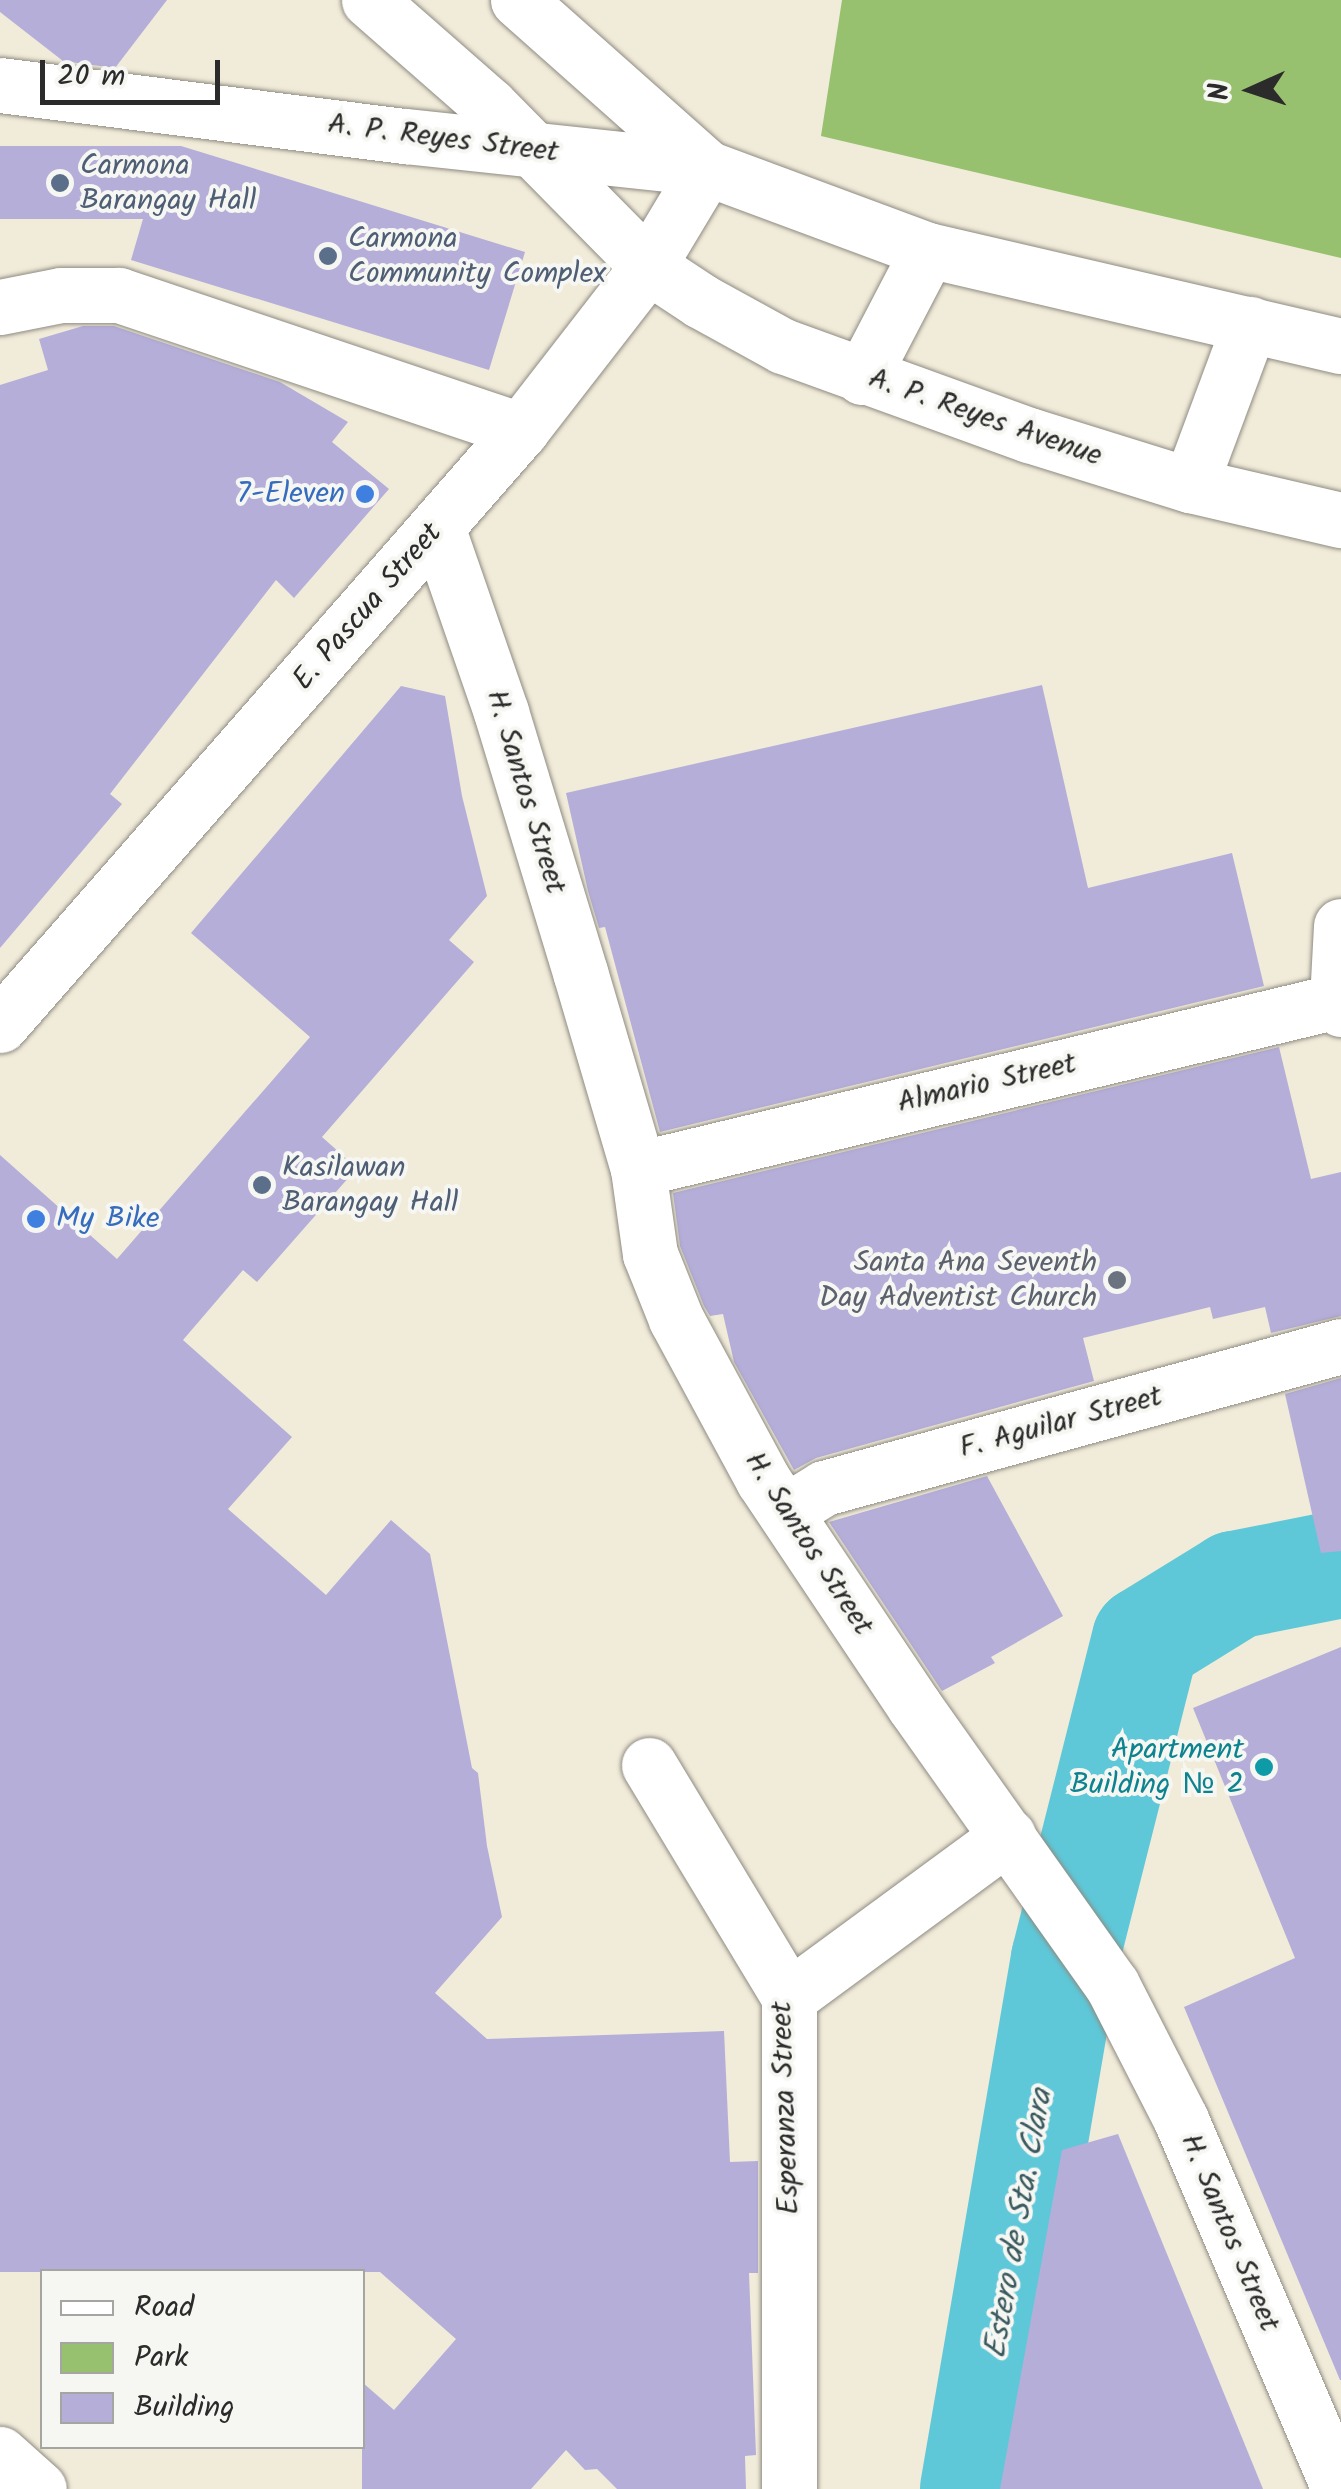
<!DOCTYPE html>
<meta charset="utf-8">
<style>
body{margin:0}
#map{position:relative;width:1341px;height:2489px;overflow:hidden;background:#f1ebd9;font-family:Kalam,sans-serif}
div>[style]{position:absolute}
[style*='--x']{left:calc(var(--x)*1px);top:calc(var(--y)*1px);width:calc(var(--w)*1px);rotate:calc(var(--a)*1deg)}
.green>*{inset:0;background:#97c16e}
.river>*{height:108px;margin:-54px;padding:0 54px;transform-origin:54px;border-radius:54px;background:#5ec8d8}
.building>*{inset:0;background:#b5aed9}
.roads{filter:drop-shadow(0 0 2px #8e8b82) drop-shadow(0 0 2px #8e8b82)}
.minor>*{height:55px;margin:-27.5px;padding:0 27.5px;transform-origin:27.5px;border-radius:27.5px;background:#fff}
.dots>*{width:28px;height:28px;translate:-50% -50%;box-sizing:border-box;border:5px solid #f6f6f2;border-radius:50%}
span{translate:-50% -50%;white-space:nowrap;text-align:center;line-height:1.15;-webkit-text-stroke:8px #f6f6f2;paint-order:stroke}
.street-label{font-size:30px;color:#2b2b2b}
.service-label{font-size:30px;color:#4e5e75}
.left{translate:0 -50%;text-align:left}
.shop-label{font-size:30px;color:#366cbe}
.right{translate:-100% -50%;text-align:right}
.worship-label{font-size:30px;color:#5b616d}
.culture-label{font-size:30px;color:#0d838f}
.water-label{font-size:32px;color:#3a5a5f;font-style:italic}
.legend{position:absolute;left:40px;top:2269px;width:325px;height:180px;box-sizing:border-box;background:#f6f6f2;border:2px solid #a5a5a2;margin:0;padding:12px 18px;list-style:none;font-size:30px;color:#2b2b2b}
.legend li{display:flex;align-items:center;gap:20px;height:50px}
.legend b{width:50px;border:2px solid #a5a5a2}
.north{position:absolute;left:1201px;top:40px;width:100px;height:100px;-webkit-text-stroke:8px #f6f6f2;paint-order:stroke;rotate:267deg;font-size:28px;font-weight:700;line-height:40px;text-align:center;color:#2b2b2b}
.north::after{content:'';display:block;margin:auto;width:35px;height:45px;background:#2b2b2b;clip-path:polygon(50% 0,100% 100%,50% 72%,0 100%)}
.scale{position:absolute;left:40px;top:60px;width:180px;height:45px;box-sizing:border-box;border:5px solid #2b2b2b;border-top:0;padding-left:12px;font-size:30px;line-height:35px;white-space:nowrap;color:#2b2b2b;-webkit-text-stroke:8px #f6f6f2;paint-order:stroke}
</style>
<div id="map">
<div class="green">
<div style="clip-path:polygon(842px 0,1341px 0,1341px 258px,821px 136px)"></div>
</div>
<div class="river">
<div style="--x:974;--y:2489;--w:538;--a:-80.26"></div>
<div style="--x:1065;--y:1959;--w:329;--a:-75.8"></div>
<div style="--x:1146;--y:1640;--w:105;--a:-31.7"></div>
<div style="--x:1235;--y:1585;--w:108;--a:-11.2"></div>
</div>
<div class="building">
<div style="clip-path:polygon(0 0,167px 0,115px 68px,63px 61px,0 12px)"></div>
<div style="clip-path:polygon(0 146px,181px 146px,525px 252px,489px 370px,131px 260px,143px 219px,0 219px)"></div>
<div style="clip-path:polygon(83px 326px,114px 326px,280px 382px,348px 422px,332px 442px,389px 489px,294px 598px,276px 580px,110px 794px,122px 804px,0 948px,0 385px,48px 370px,39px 339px)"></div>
<div style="clip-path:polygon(1042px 685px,1088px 888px,1232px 853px,1264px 986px,660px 1132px,605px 927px,599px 928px,588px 891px,566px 793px)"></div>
<div style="clip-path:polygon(401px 686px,445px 696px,462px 796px,487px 896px,449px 940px,474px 962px,322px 1137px,357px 1168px,257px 1282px,243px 1270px,183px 1340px,292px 1437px,228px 1509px,326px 1595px,391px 1520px,430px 1554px,472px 1768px,478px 1773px,487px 1846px,502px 1917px,435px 1993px,487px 2039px,724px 2031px,730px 2162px,758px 2161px,758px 2273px,749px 2273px,756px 2455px,745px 2456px,746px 2489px,617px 2489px,597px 2469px,585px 2470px,566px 2450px,531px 2489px,362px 2489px,362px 2382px,394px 2410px,456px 2339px,380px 2272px,0 2272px,0 1155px,117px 1259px,310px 1037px,191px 933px)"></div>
<div style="clip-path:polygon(1279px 1047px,1311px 1179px,1341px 1172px,1341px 1316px,1271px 1333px,1265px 1307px,1213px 1319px,1210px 1307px,1083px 1338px,1094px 1381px,816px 1458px,794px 1470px,734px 1362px,723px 1314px,710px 1316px,704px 1306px,680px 1246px,673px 1193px)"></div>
<div style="clip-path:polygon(1341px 1378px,1341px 1551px,1321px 1553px,1285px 1394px)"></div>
<div style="clip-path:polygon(987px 1476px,1063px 1616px,991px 1657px,995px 1663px,942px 1691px,829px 1522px)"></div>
<div style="clip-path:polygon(1341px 1647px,1341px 2380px,1340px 2380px,1184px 2007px,1295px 1958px,1193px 1708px)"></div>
<div style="clip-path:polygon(1118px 2134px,1263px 2489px,1000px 2489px,1062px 2150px)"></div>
</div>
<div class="roads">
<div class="minor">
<div style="--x:369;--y:0;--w:159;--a:41.2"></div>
<div style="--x:489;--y:105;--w:226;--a:45.4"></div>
<div style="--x:648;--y:266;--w:64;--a:33.4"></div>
<div style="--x:701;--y:301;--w:94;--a:28.8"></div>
<div style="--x:783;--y:346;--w:262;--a:19.9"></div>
<div style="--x:1029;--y:435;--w:169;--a:17.3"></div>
<div style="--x:1190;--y:485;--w:155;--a:13.1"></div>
<div style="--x:518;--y:0;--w:253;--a:41.6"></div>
<div style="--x:0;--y:85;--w:409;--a:7.2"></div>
<div style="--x:406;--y:136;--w:303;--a:6.1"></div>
<div style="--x:707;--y:168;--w:236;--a:20.4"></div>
<div style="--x:928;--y:250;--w:424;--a:13.1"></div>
<div style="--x:0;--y:307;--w:62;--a:-11.1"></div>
<div style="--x:61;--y:295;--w:58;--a:0"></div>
<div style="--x:119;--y:295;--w:424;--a:18.6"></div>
<div style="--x:862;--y:377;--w:143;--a:-62.5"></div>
<div style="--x:1190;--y:485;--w:172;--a:-69.6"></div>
<div style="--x:437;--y:527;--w:196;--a:70.9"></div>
<div style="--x:501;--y:712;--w:272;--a:73.1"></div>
<div style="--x:580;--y:972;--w:205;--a:73.6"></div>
<div style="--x:638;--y:1169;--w:86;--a:82"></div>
<div style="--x:650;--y:1254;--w:70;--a:68.2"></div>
<div style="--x:676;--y:1319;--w:183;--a:61.6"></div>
<div style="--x:763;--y:1480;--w:273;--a:56.2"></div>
<div style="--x:915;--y:1707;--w:341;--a:54.7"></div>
<div style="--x:1112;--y:1985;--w:152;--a:62.9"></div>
<div style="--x:1181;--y:2120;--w:401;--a:66.8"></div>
<div style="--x:1341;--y:926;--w:75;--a:93.1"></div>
<div style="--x:1337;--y:1001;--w:9;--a:63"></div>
<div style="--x:0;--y:1025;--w:791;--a:-48.79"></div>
<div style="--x:521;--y:430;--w:207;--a:-52.2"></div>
<div style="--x:648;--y:266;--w:114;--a:-59"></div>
<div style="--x:638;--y:1169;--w:719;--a:-13.51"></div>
<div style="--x:785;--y:1512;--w:46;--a:-31.6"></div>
<div style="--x:824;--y:1488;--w:536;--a:-15.36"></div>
<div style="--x:649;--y:1765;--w:271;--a:58.9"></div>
<div style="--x:789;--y:1997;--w:492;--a:90"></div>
<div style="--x:789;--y:1997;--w:272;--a:-36.3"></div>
<div style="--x:0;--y:2454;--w:52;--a:41.9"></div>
</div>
</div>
<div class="dots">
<div style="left:60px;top:183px;background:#5c6f8a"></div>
<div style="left:328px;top:256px;background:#5c6f8a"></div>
<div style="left:365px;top:494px;background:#3f7fe0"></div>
<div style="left:262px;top:1185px;background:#5c6f8a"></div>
<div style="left:36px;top:1219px;background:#3f7fe0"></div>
<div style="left:1117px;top:1280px;background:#6b7280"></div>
<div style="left:1264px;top:1767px;background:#0f9aa8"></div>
</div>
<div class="street-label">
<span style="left:443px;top:139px;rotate:7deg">A. P. Reyes Street</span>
<span style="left:985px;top:418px;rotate:19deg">A. P. Reyes Avenue</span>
<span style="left:368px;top:607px;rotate:-49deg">E. Pascua Street</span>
<span style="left:525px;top:792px;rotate:73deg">H. Santos Street</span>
<span style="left:987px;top:1084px;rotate:-13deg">Almario Street</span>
<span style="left:1061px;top:1423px;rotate:-15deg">F. Aguilar Street</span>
<span style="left:808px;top:1544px;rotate:57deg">H. Santos Street</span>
<span style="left:786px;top:2108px;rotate:-92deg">Esperanza Street</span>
<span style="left:1229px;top:2233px;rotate:67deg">H. Santos Street</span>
</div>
<div class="service-label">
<span class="left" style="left:80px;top:183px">Carmona<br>Barangay Hall</span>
<span class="left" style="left:348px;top:256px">Carmona<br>Community Complex</span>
<span class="left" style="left:282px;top:1185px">Kasilawan<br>Barangay Hall</span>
</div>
<div class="shop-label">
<span class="right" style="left:345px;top:494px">7-Eleven</span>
<span class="left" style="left:56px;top:1219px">My Bike</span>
</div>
<div class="worship-label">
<span class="right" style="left:1097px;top:1280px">Santa Ana Seventh<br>Day Adventist Church</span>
</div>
<div class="culture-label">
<span class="right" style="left:1244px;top:1767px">Apartment<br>Building № 2</span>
</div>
<div class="water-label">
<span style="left:1020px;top:2224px;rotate:-80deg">Estero de Sta. Clara</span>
</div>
<ul class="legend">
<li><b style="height:12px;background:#fff"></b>Road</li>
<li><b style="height:28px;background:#97c16e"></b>Park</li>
<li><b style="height:28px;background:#b5aed9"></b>Building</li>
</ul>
<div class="north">N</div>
<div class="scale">20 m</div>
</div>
